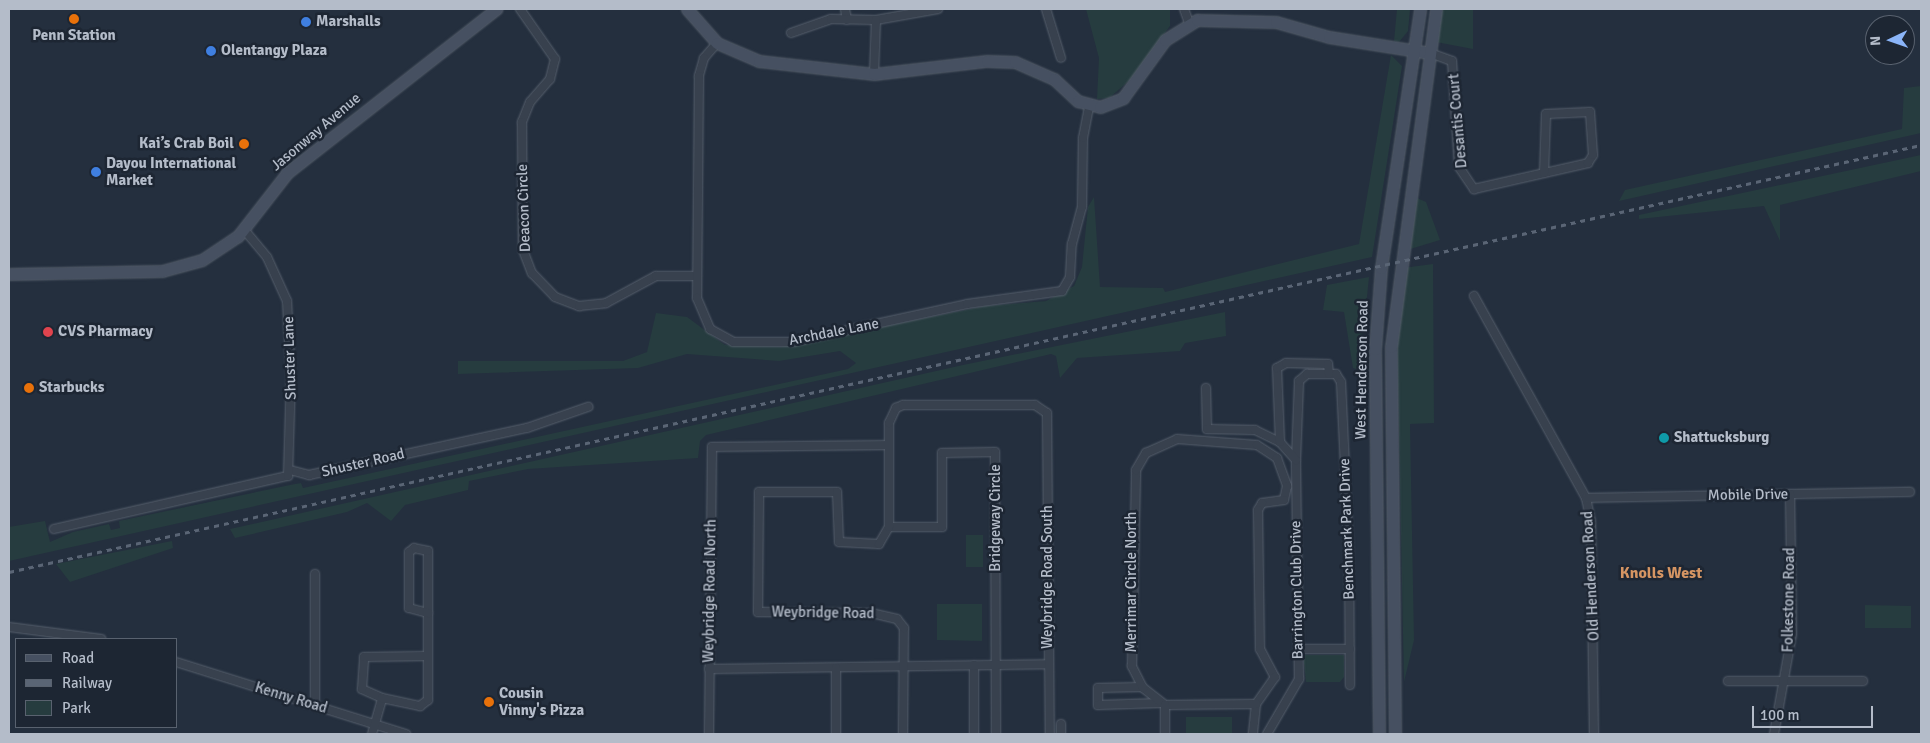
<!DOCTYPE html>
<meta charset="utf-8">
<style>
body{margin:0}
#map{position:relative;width:1930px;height:743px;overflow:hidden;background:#242f3e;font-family:Signika,sans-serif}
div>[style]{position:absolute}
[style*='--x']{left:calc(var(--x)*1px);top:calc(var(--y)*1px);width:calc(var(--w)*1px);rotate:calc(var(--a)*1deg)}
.green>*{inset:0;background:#263c3f}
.roads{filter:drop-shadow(0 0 1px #565f6c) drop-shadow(0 0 1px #565f6c)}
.street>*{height:8px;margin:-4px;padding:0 4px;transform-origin:4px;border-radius:4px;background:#38414e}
.secondary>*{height:11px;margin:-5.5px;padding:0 5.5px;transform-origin:5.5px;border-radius:5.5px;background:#465061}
.rail>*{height:2.5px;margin-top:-1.25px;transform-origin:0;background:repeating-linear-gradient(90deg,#5a6575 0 5px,transparent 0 10px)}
.dots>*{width:14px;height:14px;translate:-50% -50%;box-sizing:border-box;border:2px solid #1d2633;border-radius:50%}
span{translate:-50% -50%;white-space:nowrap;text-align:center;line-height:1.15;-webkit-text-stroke:5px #1d2633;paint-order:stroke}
.poi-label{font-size:15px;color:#b4bcc9;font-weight:700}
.left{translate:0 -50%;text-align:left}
.right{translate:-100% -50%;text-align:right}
.street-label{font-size:15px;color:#b4bcc9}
.neighbourhood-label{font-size:16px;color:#d59563;font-weight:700}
.frame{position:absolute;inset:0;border:10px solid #b4bcc9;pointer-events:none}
.legend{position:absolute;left:15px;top:638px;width:162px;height:90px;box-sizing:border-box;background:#1d2633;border:1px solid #59626f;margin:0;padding:6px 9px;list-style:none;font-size:15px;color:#b4bcc9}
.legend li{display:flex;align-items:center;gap:10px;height:25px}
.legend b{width:25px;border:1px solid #59626f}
.north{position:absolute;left:1865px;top:15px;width:50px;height:50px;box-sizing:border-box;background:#1d2633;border:1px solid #59626f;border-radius:50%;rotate:267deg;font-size:14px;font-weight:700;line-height:20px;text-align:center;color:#b4bcc9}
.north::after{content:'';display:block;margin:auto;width:18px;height:22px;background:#8ab4f8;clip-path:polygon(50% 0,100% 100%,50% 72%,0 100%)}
.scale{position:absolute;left:1752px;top:706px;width:121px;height:22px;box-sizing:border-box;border:2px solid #b4bcc9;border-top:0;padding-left:6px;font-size:15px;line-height:18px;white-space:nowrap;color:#b4bcc9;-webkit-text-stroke:4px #1d2633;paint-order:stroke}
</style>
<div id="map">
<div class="green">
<div style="clip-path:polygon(1086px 9px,1170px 9px,1170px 26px,1130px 80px,1109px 98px,1097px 99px,1099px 58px)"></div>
<div style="clip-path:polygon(1397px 9px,1410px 9px,1408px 31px,1399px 42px,1394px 41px)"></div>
<div style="clip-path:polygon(1441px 9px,1473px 9px,1473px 49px,1436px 42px)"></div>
<div style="clip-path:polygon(1391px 55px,1402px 66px,1372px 257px,9px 561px,9px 527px,45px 521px,50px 542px,73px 532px,109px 524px,111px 530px,120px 528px,119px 521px,290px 485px,301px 483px,303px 488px,848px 369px,856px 363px,840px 351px,779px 361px,687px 354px,638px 368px,458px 374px,458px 361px,623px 361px,647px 352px,656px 313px,687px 317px,725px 345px,781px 347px,985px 306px,1046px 301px,1074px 286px,1082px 267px,1088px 207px,1094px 197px,1100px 287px,1163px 288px,1165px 292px,1359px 244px)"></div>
<div style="clip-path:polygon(1921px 86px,1921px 133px,1619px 201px,1625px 190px,1902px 129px,1904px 88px)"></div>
<div style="clip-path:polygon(1921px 155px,1921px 171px,1780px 205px,1780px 241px,1764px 206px,1639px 219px,1639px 215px)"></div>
<div style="clip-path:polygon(1417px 198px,1426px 202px,1440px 240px,1407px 250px)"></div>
<div style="clip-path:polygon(1433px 264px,1434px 423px,1410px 424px,1414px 640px,1404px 682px,1397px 336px,1403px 268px)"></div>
<div style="clip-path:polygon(1369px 277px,1363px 336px,1363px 371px,1353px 368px,1344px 312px,1323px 310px,1327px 285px)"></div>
<div style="clip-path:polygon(1225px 312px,1226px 336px,1185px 343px,1180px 351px,1077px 358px,1060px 378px,1056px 356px,1051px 354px,706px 435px,700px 441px,698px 458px,528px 469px,469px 481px,468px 490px,405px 505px,391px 521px,367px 503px,347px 512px,235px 538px,230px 529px,963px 365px)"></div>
<div style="clip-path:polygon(966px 535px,983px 535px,983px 567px,966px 567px)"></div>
<div style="clip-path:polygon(172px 541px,173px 548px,70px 582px,56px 564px)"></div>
<div style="clip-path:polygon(937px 604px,982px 604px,982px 641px,937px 640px)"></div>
<div style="clip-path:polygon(1865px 605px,1911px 606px,1911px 628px,1865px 628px)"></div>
<div style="clip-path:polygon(1303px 655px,1344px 655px,1344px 677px,1340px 682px,1306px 682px)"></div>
<div style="clip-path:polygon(1186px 717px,1232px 717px,1232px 734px,1186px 734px)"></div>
</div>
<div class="roads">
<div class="street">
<div style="--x:520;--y:9;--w:61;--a:55"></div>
<div style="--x:555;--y:59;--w:21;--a:104"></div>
<div style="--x:550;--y:79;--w:30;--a:131"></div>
<div style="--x:530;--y:102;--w:22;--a:112"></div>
<div style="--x:522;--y:122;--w:128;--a:89.6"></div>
<div style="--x:523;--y:250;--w:25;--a:69"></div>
<div style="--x:532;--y:273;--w:33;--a:46"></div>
<div style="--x:555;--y:297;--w:26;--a:21"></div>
<div style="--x:579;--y:306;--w:27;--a:-6"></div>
<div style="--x:606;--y:303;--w:57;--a:-28.4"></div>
<div style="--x:656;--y:276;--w:41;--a:0"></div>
<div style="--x:845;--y:9;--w:11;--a:80"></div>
<div style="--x:1046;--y:9;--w:51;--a:73"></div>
<div style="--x:1184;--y:9;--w:15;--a:70"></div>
<div style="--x:791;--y:33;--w:42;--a:-19.3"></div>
<div style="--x:831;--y:19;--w:45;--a:1.3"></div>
<div style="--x:876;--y:20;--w:63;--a:-10.1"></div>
<div style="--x:717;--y:43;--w:20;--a:131"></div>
<div style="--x:704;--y:58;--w:19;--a:106"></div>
<div style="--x:699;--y:76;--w:222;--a:90.5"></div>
<div style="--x:697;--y:298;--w:34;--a:67"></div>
<div style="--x:710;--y:329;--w:26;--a:29"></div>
<div style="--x:733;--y:342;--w:60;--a:0"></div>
<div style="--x:793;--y:342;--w:178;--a:-12.3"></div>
<div style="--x:967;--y:304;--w:96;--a:-7.8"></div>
<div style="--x:1062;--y:291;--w:16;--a:-60"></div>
<div style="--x:1070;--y:277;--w:33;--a:-87"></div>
<div style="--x:1072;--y:244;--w:38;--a:-75"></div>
<div style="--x:1082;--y:207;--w:69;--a:-89.2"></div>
<div style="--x:1083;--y:138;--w:33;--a:-79"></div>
<div style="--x:1430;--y:53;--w:23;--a:20"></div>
<div style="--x:1452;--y:61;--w:106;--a:86.2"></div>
<div style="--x:1459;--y:167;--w:27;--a:56"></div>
<div style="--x:1474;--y:189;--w:117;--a:-12.8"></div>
<div style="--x:1588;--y:163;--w:9;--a:-58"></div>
<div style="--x:1593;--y:155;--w:43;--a:-94"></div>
<div style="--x:1590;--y:112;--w:44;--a:177.4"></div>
<div style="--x:1546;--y:114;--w:59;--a:91.9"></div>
<div style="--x:874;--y:74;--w:54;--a:-87.9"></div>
<div style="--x:1474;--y:296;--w:231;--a:61"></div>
<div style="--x:1586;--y:498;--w:24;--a:78"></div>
<div style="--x:1591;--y:521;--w:213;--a:89.2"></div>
<div style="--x:1206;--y:388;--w:41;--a:88.6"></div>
<div style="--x:1207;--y:429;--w:48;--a:1.2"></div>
<div style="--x:1255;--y:430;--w:28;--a:26"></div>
<div style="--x:1296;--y:460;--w:79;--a:-87.8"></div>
<div style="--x:1299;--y:381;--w:11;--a:-41"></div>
<div style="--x:1307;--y:374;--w:29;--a:0"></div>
<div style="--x:1336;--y:374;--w:9;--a:58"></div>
<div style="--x:1341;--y:382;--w:168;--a:87.3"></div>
<div style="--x:1349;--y:550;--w:135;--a:89.6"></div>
<div style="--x:290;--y:470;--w:20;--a:15"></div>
<div style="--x:309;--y:475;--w:223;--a:-12.2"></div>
<div style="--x:527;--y:428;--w:65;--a:-19"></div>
<div style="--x:1586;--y:498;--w:324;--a:-1.1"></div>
<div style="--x:889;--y:527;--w:53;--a:0"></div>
<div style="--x:942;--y:527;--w:74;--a:-90"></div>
<div style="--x:942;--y:453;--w:53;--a:-1.1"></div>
<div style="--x:995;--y:452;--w:282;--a:89.8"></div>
<div style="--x:54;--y:529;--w:240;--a:-12.8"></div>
<div style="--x:288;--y:476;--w:99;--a:-88.3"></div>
<div style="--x:291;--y:377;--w:76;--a:-93"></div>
<div style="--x:287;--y:301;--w:48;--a:-114.4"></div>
<div style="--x:267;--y:257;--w:35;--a:-130"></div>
<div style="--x:315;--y:574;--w:131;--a:90"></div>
<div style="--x:9;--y:627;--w:93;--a:7.4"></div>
<div style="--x:1298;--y:649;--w:52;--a:0"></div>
<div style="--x:176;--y:662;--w:241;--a:17.4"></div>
<div style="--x:974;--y:665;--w:69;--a:90"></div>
<div style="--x:709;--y:669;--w:340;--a:-0.8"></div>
<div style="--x:1728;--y:681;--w:135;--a:0"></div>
<div style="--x:1142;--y:687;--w:44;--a:178.7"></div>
<div style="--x:1098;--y:688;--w:17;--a:90"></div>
<div style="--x:1098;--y:705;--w:63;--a:-1.8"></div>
<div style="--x:382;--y:698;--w:22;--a:-156"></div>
<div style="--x:362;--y:689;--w:32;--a:-86"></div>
<div style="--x:364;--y:657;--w:64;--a:-0.9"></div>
<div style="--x:1165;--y:705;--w:28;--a:-142"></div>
<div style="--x:1143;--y:688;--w:25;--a:-117"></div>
<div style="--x:1132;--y:666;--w:196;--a:-88.8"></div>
<div style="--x:1136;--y:470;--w:20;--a:-60"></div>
<div style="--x:1146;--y:453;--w:34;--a:-24"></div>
<div style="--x:1177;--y:439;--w:80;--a:4.3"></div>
<div style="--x:1257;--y:445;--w:24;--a:33"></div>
<div style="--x:1277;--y:458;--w:30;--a:70"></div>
<div style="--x:1287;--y:486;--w:14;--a:102"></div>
<div style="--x:1284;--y:500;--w:22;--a:172"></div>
<div style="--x:1262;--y:503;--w:8;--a:120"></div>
<div style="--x:1258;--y:510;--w:139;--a:89.2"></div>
<div style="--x:1260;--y:649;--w:32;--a:62"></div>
<div style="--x:1275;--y:677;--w:33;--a:125"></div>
<div style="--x:1256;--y:704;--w:30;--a:96"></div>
<div style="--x:1165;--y:705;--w:91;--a:-0.6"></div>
<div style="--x:1165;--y:705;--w:29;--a:90"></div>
<div style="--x:372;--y:734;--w:37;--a:-74"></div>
<div style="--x:382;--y:698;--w:39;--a:12"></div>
<div style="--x:420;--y:706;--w:10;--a:-37"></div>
<div style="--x:428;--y:700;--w:149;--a:-90"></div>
<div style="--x:428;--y:551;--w:14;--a:-168"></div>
<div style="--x:414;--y:548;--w:6;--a:141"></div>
<div style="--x:409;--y:552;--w:56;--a:90"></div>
<div style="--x:409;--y:608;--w:20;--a:15"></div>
<div style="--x:709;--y:734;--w:287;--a:-89.4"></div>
<div style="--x:712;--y:447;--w:177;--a:-0.6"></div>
<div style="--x:836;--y:734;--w:66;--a:-90"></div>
<div style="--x:903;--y:734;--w:106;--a:-89.5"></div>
<div style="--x:904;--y:628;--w:11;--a:-128"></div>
<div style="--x:897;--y:619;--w:28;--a:-167"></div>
<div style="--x:870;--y:613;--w:112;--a:-179.5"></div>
<div style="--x:758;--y:612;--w:120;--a:-89.5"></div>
<div style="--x:759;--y:492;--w:78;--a:0"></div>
<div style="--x:837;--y:492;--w:50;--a:87.7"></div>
<div style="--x:839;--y:542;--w:40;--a:2.9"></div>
<div style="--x:879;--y:544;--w:20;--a:-60"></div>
<div style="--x:889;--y:527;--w:104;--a:-90"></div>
<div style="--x:889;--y:423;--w:17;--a:-65"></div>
<div style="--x:896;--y:408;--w:8;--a:-23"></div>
<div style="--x:903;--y:405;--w:132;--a:0"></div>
<div style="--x:1035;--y:405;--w:14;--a:34"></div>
<div style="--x:1047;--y:413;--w:321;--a:89.5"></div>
<div style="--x:1061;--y:734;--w:10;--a:-90"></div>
<div style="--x:1267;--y:734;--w:64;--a:-59.8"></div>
<div style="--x:1299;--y:679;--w:219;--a:-90.8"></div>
<div style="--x:1296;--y:460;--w:24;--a:-132"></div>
<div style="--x:1280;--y:442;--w:74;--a:-92.3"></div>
<div style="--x:1277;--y:368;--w:10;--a:-29"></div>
<div style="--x:1286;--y:363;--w:42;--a:1.4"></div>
<div style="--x:1328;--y:364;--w:10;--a:84"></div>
<div style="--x:1774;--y:734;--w:102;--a:-79.8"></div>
<div style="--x:1792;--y:634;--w:140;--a:-90.8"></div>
</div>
<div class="secondary">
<div style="--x:687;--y:9;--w:45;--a:48.6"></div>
<div style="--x:717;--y:43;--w:46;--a:23.2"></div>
<div style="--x:759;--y:61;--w:116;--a:6.4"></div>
<div style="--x:874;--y:74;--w:114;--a:-6.6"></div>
<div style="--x:987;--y:61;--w:28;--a:2"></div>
<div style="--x:1015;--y:62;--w:43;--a:23.6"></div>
<div style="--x:1054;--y:79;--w:33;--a:43"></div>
<div style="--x:1078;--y:101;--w:23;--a:15"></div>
<div style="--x:1100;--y:107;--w:25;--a:-21"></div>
<div style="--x:1123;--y:98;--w:72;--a:-54.1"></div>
<div style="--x:1165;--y:40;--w:38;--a:-32"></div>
<div style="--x:1197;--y:20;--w:79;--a:1.5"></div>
<div style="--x:1276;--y:22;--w:55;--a:15.8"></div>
<div style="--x:1329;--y:37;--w:102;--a:9"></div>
<div style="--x:9;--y:274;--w:153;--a:-1.1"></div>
<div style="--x:162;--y:271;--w:41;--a:-15.4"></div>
<div style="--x:202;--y:260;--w:43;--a:-33.7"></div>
<div style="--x:238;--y:236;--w:80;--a:-52.1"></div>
<div style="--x:287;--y:173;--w:266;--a:-38.1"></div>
<div style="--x:1379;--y:734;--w:385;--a:-90.6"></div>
<div style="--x:1375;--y:349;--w:81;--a:-85.8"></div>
<div style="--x:1381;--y:268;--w:262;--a:-81.4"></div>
<div style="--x:1395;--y:734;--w:387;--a:-90.6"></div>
<div style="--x:1391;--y:347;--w:341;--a:-82.4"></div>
</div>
</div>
<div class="rail">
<div style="--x:9;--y:572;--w:1959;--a:-12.59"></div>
</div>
<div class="dots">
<div style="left:74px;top:19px;background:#e8710a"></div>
<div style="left:306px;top:22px;background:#3f7fe0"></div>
<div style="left:211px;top:51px;background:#3f7fe0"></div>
<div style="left:244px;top:144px;background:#e8710a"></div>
<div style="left:96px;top:172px;background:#3f7fe0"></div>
<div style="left:48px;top:332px;background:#e0444e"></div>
<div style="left:29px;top:388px;background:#e8710a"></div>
<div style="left:1664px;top:438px;background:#0f9aa8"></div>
<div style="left:489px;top:702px;background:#e8710a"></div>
</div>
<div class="poi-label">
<span class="left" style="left:316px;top:22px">Marshalls</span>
<span style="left:74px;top:36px">Penn Station</span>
<span class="left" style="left:221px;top:51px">Olentangy Plaza</span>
<span class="right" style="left:234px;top:144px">Kai’s Crab Boil</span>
<span class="left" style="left:106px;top:172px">Dayou International<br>Market</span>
<span class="left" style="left:58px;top:332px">CVS Pharmacy</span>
<span class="left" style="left:39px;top:388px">Starbucks</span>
<span class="left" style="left:1674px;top:438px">Shattucksburg</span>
<span class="left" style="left:499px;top:702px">Cousin<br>Vinny's Pizza</span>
</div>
<div class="street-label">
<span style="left:1458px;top:121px;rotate:-95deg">Desantis Court</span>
<span style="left:316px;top:132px;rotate:-40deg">Jasonway Avenue</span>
<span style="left:524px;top:208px;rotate:-92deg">Deacon Circle</span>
<span style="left:834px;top:332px;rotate:-11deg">Archdale Lane</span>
<span style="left:290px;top:358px;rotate:-92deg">Shuster Lane</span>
<span style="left:1362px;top:370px;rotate:-89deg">West Henderson Road</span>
<span style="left:363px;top:463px;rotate:-13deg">Shuster Road</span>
<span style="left:1748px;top:495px;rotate:-1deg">Mobile Drive</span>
<span style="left:996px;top:518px;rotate:-90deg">Bridgeway Circle</span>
<span style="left:1347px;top:529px;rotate:-92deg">Benchmark Park Drive</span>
<span style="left:1591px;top:576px;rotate:-93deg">Old Henderson Road</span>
<span style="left:1048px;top:577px;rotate:-90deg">Weybridge Road South</span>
<span style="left:1132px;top:582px;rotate:-90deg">Merrimar Circle North</span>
<span style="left:1297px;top:590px;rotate:-91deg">Barrington Club Drive</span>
<span style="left:710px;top:591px;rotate:-89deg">Weybridge Road North</span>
<span style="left:1789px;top:600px;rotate:-89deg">Folkestone Road</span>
<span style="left:823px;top:613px;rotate:1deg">Weybridge Road</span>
<span style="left:291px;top:698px;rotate:17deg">Kenny Road</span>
</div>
<div class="neighbourhood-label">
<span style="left:1661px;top:573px">Knolls West</span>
</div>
<div class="frame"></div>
<ul class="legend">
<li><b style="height:6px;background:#465061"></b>Road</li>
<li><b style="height:6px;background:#5a6575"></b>Railway</li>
<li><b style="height:14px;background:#263c3f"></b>Park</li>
</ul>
<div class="north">N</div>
<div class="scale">100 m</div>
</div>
